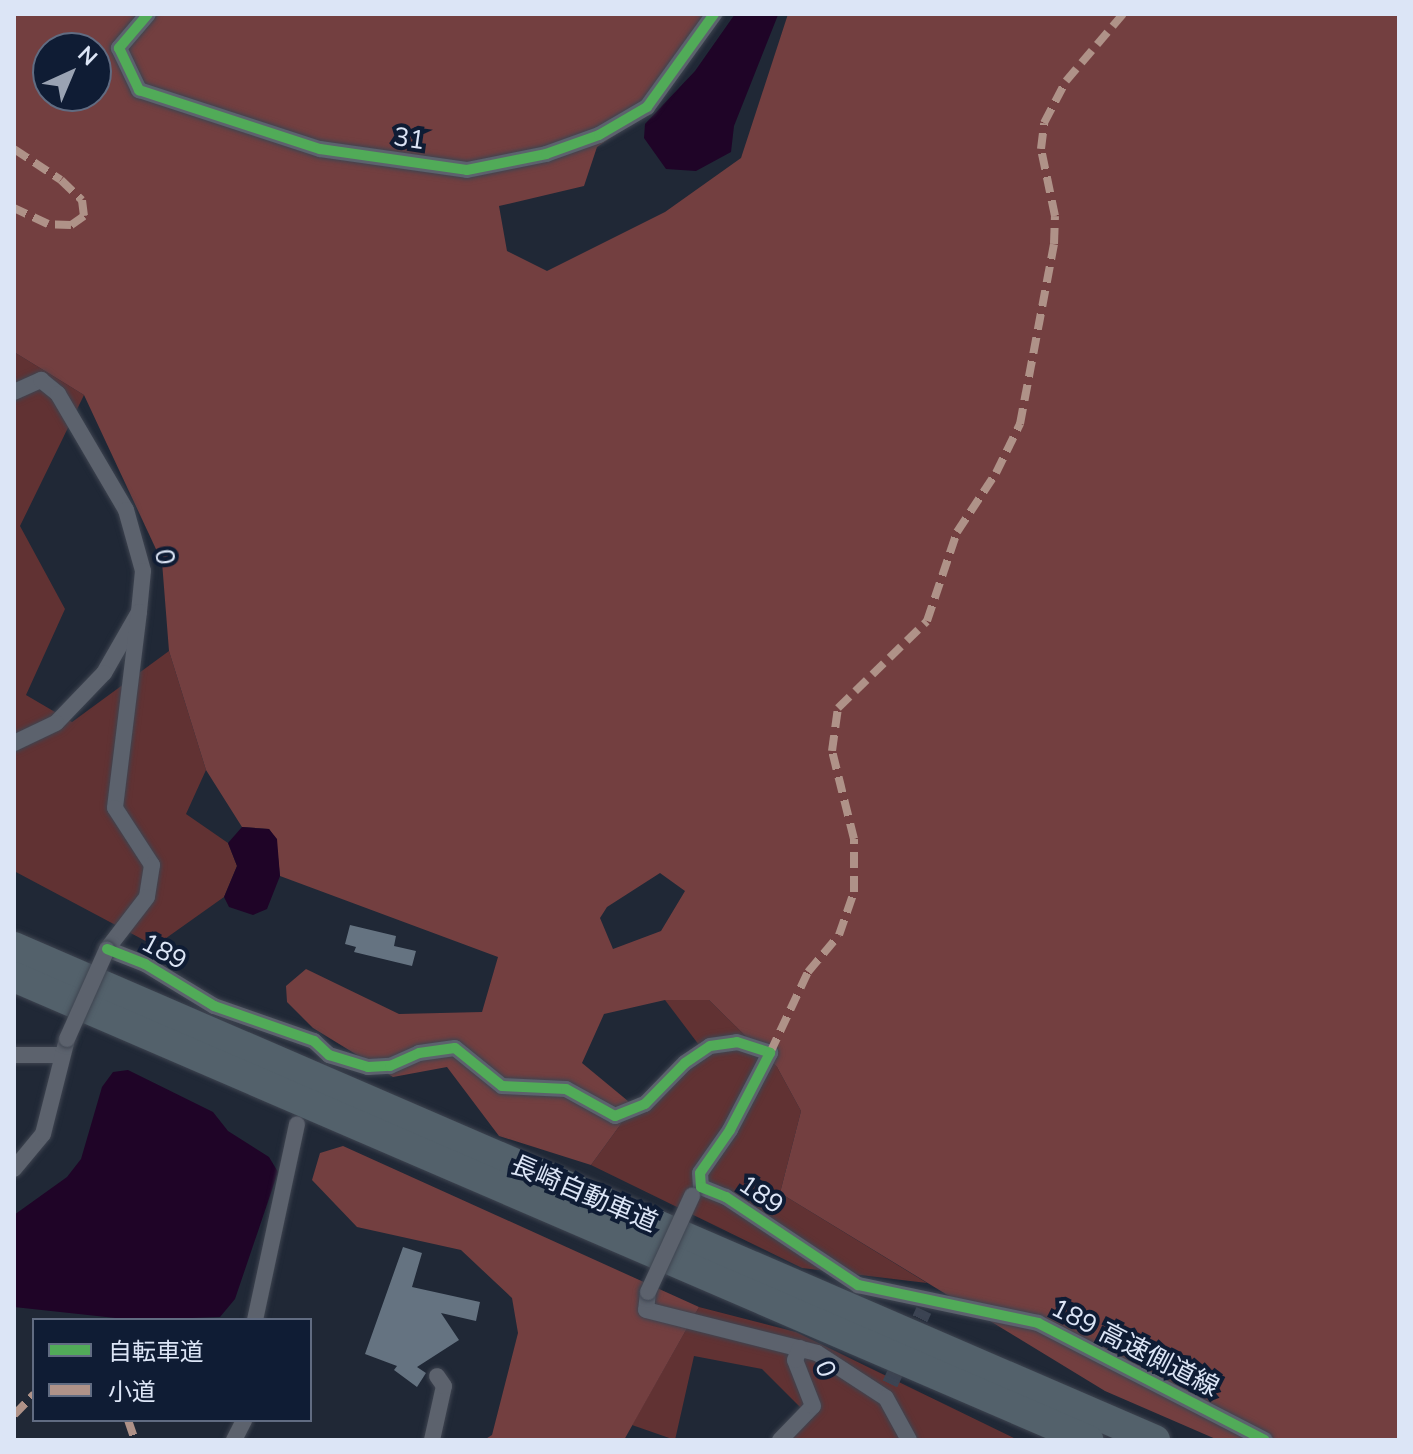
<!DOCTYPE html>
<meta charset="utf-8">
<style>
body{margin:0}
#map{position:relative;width:1413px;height:1454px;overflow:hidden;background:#202836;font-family:"Nunito Sans","Noto Sans JP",sans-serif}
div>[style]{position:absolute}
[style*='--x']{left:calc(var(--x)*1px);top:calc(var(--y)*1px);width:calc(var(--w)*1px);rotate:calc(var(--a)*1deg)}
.green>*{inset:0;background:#613233}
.forest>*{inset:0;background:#733f40}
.water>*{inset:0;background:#1f0427}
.building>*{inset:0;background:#657381}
.minor-tunnel>*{height:16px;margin-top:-8px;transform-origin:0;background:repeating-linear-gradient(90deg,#3c4453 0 16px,transparent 0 24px)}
.roads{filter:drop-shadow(0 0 2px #3e4450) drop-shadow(0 0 2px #3e4450)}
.minor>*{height:16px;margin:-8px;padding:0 8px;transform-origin:8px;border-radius:8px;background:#5c626d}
.motorway>*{height:30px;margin:-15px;padding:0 15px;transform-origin:15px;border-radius:15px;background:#53616b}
.bridges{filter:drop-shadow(0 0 2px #3e4450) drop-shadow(0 0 2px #3e4450)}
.minor-bridge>*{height:16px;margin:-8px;padding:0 8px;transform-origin:8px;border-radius:8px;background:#5c626d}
.quiet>*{height:8px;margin-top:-4px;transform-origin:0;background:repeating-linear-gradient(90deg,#af9288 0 16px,transparent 0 24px)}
.cycleway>*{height:10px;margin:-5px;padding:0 5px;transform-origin:5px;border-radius:5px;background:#51ab58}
span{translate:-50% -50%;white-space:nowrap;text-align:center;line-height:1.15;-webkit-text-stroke:8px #0f1c34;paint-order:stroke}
.street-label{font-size:26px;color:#dce5f6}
.frame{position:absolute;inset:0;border:16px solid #dce5f6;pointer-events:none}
.legend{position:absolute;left:32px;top:1318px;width:280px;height:104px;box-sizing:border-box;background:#0f1c34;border:2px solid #616c82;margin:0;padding:10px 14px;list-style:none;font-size:24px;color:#dce5f6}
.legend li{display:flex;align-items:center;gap:16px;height:40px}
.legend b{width:40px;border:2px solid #616c82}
.north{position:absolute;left:32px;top:32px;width:80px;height:80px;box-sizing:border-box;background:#0f1c34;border:2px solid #616c82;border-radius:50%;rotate:44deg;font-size:22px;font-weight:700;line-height:32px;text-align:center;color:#dce5f6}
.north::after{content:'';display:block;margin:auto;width:28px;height:36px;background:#9aa3b3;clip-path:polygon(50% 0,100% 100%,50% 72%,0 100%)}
</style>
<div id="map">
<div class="green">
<div style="clip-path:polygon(14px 352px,84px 395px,20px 526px,65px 609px,26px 695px,72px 722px,169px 651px,206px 770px,186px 814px,228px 843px,237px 866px,224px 897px,155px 946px,14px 871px)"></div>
<div style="clip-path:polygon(665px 1000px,709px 1000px,777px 1067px,801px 1111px,780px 1193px,927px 1283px,802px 1268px,591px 1165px,634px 1106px,699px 1045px)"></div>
<div style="clip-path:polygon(699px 1307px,796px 1332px,1018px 1440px,789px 1440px,812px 1419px,762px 1369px,694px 1356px,675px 1440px,632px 1425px)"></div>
</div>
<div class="forest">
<div style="clip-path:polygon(evenodd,14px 14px,723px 14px,651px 111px,597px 147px,584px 186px,499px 206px,507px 251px,547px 271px,665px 212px,741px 158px,788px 14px,1399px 14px,1399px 1440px,1218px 1440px,1105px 1391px,780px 1193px,801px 1111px,777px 1067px,709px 1000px,665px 1000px,604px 1014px,582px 1063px,634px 1106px,591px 1165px,499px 1136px,447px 1067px,393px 1077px,313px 1028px,287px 1002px,286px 986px,306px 969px,399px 1014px,482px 1012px,498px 957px,280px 876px,276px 839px,269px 829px,242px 827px,206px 770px,169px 651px,162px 562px,84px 395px,14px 352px,14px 14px,48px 48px,96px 48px,96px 96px,48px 96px,48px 48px,14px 14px,660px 873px,685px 891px,661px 931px,613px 949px,600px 918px,607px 907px,660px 873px)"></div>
<div style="clip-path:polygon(343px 1146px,699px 1307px,624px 1440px,484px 1440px,492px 1435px,518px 1333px,512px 1298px,461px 1250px,357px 1227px,312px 1180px,320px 1153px)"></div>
</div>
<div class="water">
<div style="clip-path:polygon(735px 14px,778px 15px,734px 126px,731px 152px,696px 171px,666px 169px,644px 138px,645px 124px,695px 71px)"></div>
<div style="clip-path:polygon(242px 827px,269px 829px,277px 839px,280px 876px,267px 909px,253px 915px,229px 907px,224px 897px,237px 866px,228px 843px)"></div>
<div style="clip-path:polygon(128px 1070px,213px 1112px,228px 1131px,269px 1157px,278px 1172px,235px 1299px,220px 1317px,134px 1320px,14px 1307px,14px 1215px,67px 1177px,81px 1159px,102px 1087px,113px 1072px)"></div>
</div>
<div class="building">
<div style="clip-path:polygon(350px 925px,396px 936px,394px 946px,416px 951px,412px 966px,354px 952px,356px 947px,345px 944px)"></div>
<div style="clip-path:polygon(403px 1247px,422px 1253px,412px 1287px,480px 1302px,476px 1321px,441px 1313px,459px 1340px,417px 1367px,426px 1373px,417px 1387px,394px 1370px,397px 1366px,365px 1354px)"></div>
</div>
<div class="minor-tunnel">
<div style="--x:890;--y:1384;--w:81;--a:-65.3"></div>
</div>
<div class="roads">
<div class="minor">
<div style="--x:148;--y:14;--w:45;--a:130.5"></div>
<div style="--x:119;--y:48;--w:47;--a:64.5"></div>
<div style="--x:139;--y:90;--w:190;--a:18.1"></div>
<div style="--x:320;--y:149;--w:148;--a:8.1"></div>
<div style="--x:467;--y:170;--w:81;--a:-11.4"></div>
<div style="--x:546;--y:154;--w:56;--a:-19.7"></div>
<div style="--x:599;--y:135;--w:56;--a:-30.3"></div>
<div style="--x:647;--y:107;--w:115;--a:-54.2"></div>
<div style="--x:14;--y:392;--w:30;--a:-24"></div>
<div style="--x:41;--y:380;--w:22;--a:39"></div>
<div style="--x:58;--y:394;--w:134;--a:59.6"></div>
<div style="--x:126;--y:510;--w:63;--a:74.4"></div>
<div style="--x:143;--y:571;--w:41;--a:95.6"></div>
<div style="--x:139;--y:612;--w:70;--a:119.8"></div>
<div style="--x:104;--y:673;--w:69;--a:133.8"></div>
<div style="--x:56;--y:723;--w:47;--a:154.5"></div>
<div style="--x:139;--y:612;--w:197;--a:97"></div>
<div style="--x:115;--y:808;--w:68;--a:57"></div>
<div style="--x:152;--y:865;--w:32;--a:99"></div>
<div style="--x:147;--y:897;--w:66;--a:127.6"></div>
<div style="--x:107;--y:949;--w:41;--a:21.5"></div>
<div style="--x:145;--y:964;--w:81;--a:31.3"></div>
<div style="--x:214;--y:1006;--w:106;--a:19.3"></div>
<div style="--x:314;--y:1041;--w:21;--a:43"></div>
<div style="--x:329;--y:1055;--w:41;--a:17.1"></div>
<div style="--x:368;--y:1067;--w:22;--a:-3"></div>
<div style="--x:390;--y:1066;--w:32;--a:-24"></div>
<div style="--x:419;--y:1053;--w:36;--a:-8"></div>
<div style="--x:455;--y:1048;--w:60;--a:39"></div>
<div style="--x:502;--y:1086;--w:64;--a:2.7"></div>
<div style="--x:566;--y:1089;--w:56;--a:28.9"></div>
<div style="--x:615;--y:1116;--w:32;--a:-22"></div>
<div style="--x:645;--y:1104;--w:57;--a:-45.7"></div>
<div style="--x:685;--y:1063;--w:30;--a:-34"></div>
<div style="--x:710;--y:1046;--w:27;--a:-8"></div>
<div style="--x:737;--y:1042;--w:35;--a:18"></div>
<div style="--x:770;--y:1053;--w:87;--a:117.5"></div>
<div style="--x:730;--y:1130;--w:52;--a:124.9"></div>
<div style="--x:700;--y:1173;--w:14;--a:86"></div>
<div style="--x:14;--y:1055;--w:48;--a:0"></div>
<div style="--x:14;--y:1169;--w:45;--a:-50.4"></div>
<div style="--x:43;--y:1134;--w:98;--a:-75.8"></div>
<div style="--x:701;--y:1187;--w:27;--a:22"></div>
<div style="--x:726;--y:1197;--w:159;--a:33.7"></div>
<div style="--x:858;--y:1285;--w:184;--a:11.9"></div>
<div style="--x:1038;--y:1323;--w:255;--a:27.3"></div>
<div style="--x:648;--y:1292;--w:18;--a:96"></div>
<div style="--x:646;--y:1310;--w:176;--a:14.1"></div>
<div style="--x:817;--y:1353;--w:82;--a:33.1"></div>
<div style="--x:255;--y:1320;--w:200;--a:-77.9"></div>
<div style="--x:886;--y:1398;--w:48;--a:61.3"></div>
<div style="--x:234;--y:1440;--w:22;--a:-63"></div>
<div style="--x:432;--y:1440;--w:55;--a:-77.5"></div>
<div style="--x:444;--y:1386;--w:12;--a:-125"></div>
<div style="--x:780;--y:1440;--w:47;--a:-45.9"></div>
<div style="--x:813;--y:1406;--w:49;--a:-111.4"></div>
<div style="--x:795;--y:1360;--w:13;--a:-67"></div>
</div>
<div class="motorway">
<div style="--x:14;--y:947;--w:1243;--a:23.37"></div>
<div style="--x:14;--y:977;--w:1170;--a:23.32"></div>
</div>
</div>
<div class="bridges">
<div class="minor-bridge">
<div style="--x:67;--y:1039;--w:98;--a:-66"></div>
<div style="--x:648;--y:1292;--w:106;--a:-65.4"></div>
</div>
</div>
<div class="quiet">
<div style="--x:14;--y:149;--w:56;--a:33.4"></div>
<div style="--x:61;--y:180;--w:29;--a:44"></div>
<div style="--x:82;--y:200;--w:16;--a:83"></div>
<div style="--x:84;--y:216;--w:16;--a:145"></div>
<div style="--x:71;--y:225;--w:23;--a:-178"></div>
<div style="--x:48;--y:224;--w:38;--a:-155"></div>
<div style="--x:770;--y:1053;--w:89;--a:-64.9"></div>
<div style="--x:808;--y:972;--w:48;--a:-50"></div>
<div style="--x:839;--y:935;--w:46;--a:-70.8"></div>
<div style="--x:854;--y:892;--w:53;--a:-90"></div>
<div style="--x:854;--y:839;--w:91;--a:-104"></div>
<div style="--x:832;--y:751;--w:43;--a:-82.1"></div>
<div style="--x:838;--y:708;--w:124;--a:-44.3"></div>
<div style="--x:927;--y:621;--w:94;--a:-71.4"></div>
<div style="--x:957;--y:532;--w:71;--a:-56.5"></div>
<div style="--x:996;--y:473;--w:55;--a:-63.9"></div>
<div style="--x:1020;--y:424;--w:183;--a:-79.3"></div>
<div style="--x:1054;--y:244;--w:28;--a:-88"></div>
<div style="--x:1055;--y:216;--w:68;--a:-101.8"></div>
<div style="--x:1041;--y:149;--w:26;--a:-83"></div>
<div style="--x:1044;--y:123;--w:47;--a:-62.4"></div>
<div style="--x:1066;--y:81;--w:88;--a:-49.6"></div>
<div style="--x:14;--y:1415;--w:29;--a:-46"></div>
<div style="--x:128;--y:1420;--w:21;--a:71"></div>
</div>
<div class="cycleway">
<div style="--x:148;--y:14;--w:45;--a:130.5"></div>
<div style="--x:119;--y:48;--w:47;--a:64.5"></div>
<div style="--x:139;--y:90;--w:190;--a:18.1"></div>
<div style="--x:320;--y:149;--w:148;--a:8.1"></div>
<div style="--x:467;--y:170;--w:81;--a:-11.4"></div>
<div style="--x:546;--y:154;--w:56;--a:-19.7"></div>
<div style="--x:599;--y:135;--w:56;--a:-30.3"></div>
<div style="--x:647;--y:107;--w:115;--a:-54.2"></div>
<div style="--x:107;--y:949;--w:41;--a:21.5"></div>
<div style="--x:145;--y:964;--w:81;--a:31.3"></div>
<div style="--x:214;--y:1006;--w:106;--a:19.3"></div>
<div style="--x:314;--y:1041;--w:21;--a:43"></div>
<div style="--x:329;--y:1055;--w:41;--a:17.1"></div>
<div style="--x:368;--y:1067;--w:22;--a:-3"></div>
<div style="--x:390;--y:1066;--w:32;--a:-24"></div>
<div style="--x:419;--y:1053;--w:36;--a:-8"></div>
<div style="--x:455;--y:1048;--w:60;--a:39"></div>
<div style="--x:502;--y:1086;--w:64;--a:2.7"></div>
<div style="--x:566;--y:1089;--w:56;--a:28.9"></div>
<div style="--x:615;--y:1116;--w:32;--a:-22"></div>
<div style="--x:645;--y:1104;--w:57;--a:-45.7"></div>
<div style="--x:685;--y:1063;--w:30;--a:-34"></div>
<div style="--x:710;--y:1046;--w:27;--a:-8"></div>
<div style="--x:737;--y:1042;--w:35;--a:18"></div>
<div style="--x:770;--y:1053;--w:87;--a:117.5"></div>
<div style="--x:730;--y:1130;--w:52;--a:124.9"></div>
<div style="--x:700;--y:1173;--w:14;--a:86"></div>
<div style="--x:701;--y:1187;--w:27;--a:22"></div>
<div style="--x:726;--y:1197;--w:159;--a:33.7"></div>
<div style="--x:858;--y:1285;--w:184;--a:11.9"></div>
<div style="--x:1038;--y:1323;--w:255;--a:27.3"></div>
</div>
<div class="street-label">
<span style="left:409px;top:139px;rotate:8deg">31</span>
<span style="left:164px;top:557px;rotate:82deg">0</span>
<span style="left:164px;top:952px;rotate:28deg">189</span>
<span style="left:584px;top:1194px;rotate:23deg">長崎自動車道</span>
<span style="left:761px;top:1195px;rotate:34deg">189</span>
<span style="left:1135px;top:1348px;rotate:27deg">189 高速側道線</span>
<span style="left:825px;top:1369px;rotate:70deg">0</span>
</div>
<div class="frame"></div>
<ul class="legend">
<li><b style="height:10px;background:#51ab58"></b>自転車道</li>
<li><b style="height:10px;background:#af9288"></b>小道</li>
</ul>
<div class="north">N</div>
</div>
